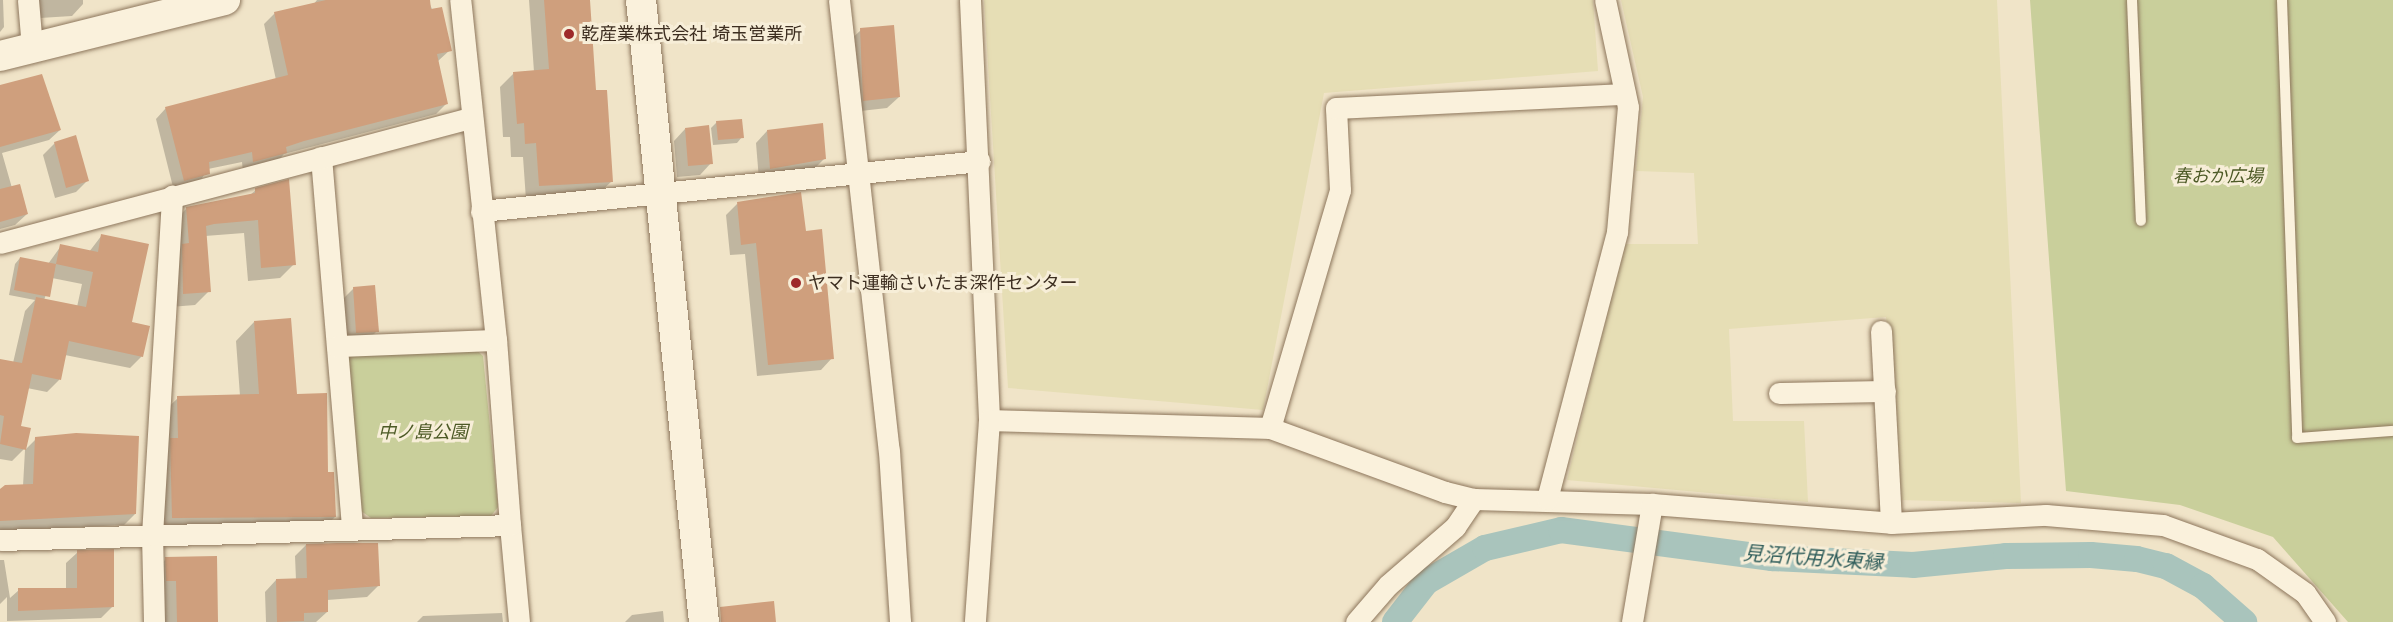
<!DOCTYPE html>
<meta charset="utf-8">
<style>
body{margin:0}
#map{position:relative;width:2393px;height:622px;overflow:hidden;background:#f0e4c8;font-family:"Libre Baskerville","Noto Sans JP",serif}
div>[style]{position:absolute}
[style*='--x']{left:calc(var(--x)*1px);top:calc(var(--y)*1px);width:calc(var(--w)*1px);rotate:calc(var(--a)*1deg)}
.farmland>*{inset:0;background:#e6deb5}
.green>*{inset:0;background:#c9cf9b}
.shadow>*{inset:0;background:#0003}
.canal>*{height:26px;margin:-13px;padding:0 13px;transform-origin:13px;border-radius:13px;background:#a9c4bc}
.building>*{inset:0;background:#cf9f7d}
.roads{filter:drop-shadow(0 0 2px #8d765c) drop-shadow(0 0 2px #8d765c)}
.lane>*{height:10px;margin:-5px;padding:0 5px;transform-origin:5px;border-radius:5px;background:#faf1dc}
.street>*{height:21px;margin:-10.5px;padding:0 10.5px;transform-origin:10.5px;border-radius:10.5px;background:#faf1dc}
.secondary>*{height:30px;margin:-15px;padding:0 15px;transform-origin:15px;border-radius:15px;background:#faf1dc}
.dots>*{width:16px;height:16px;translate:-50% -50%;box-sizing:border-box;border:3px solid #f7eed8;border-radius:50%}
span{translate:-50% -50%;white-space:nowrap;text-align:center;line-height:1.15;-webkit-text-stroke:6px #f7eed8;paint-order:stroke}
.poi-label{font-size:18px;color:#3d2e20}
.left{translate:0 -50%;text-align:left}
.park-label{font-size:18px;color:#4d5a26;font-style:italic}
.water-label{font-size:20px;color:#2f5d5a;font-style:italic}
</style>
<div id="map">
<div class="farmland">
<div style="clip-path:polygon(984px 0,1593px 0,1598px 71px,1324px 93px,1263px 410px,1008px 388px)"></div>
<div style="clip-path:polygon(1621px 0,1997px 0,2021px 503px,1900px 500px,1886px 317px,1729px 329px,1733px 421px,1804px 421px,1808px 502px,1567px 480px,1624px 244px,1698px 244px,1694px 173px,1636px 171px,1643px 97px)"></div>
</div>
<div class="green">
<div style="clip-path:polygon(2030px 0,2393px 0,2393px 622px,2348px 622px,2273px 537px,2180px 505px,2066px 491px)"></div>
<div style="clip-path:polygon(472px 346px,483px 356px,498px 507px,491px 516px,371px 518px,361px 511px,348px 357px,352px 352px)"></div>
</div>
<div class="shadow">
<div style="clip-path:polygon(0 0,3px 0,4px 27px,0 32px)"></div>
<div style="clip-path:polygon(38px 0,83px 0,83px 4px,72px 16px,40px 18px)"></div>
<div style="clip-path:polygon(317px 0,428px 0,450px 50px,438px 61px,447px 103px,436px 114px,284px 154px,275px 164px,243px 172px,242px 162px,208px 169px,198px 184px,174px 191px,156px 119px,166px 108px,276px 80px,264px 24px,275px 13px,313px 5px)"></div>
<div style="clip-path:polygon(529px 0,589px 0,595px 92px,612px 181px,597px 195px,526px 200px,523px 157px,511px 157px,510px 137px,503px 137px,500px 87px,514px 73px,534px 72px)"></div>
<div style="clip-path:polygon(861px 30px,899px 97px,887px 108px,852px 112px,849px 41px)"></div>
<div style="clip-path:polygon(0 87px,60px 130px,49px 140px,2px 153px,12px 188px,27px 214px,15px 225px,0 229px)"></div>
<div style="clip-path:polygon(717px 122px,742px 137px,737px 143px,713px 145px,711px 128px)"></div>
<div style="clip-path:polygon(685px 129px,711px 163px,700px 175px,677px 177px,674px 141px)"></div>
<div style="clip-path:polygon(767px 131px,825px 158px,813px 170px,759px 180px,756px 143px)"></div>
<div style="clip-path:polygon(55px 143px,87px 181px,76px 192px,55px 198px,43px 155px)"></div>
<div style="clip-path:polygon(256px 190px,294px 264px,280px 278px,248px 281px,244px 233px,205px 236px,209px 291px,195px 305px,170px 307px,173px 222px,187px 208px,250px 195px)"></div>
<div style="clip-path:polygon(737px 204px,804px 233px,832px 358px,821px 370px,757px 376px,745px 254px,730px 255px,726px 215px)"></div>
<div style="clip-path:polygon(evenodd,102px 235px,142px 356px,130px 368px,65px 355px,59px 380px,47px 392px,27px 388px,19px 427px,24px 449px,12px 461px,0 459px,0 360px,13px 363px,25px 311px,35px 300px,9px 295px,15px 264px,20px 258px,48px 264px,61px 246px,89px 252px,102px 235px,52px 278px,82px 284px,77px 307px,44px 300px,52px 278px)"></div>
<div style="clip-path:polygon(354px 288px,377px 331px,366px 342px,345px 343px,342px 300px)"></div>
<div style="clip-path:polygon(254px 322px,296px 395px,327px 473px,335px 517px,316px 535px,154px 536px,159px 416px,178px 398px,240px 396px,236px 341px)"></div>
<div style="clip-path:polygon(36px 439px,135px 514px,124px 525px,0 531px,0 489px,23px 486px,25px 450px)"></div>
<div style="clip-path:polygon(306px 545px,378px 586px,367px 597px,327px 600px,327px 612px,316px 622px,266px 622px,265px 592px,276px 580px,296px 580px,295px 556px)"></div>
<div style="clip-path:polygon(78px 552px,113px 606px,101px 618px,7px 621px,7px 597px,0 604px,0 560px,4px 560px,10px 598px,19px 590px,66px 590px,66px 563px)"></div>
<div style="clip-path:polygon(166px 559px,217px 622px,163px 622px,152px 573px)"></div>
<div style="clip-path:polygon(663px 611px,664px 622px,625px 622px,632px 615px)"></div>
<div style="clip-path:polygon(502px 613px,503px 622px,417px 622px,423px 616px)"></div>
</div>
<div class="canal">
<div style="--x:1395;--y:622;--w:51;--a:-52.2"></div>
<div style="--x:1426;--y:582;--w:68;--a:-30"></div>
<div style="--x:1485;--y:548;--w:78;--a:-13.3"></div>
<div style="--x:1561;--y:530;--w:213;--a:7.6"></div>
<div style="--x:1772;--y:558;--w:141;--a:2.8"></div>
<div style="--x:1913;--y:565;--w:93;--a:-5.5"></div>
<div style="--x:2006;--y:556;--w:85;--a:-0.7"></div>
<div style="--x:2091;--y:555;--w:46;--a:5"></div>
<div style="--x:2137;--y:559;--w:30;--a:14"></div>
<div style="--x:2166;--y:566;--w:42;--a:28.4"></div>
<div style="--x:2203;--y:586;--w:55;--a:41.3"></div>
</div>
<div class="building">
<div style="clip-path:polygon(326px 0,430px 0,431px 9px,442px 7px,452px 51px,437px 54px,448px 104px,304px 141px,286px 147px,287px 153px,253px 162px,252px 152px,209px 162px,210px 174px,184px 181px,165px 107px,288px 75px,274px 12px)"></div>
<div style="clip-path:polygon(544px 0,590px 0,596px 90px,607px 90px,613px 182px,539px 186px,536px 143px,525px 144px,524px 123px,517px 124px,513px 72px,549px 69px)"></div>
<div style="clip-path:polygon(894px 25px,900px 97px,863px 101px,860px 28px)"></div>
<div style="clip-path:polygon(42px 74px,61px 130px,0 147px,0 85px)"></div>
<div style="clip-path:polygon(742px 119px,744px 138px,718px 140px,716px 121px)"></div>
<div style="clip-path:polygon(823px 123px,826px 159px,770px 169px,767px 130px)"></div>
<div style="clip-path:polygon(709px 125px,713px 164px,688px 166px,685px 128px)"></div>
<div style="clip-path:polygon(76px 135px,89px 181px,66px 188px,54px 142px)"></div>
<div style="clip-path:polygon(289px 179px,296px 265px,261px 268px,258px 220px,214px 224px,206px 226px,211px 292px,183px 294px,182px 244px,189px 243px,186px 207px,255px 193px,255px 188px)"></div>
<div style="clip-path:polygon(20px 184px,28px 214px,0 222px,0 189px)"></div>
<div style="clip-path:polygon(801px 192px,806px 231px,822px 229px,834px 359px,768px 365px,756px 243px,741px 245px,737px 202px)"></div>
<div style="clip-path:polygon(101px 234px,149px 244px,132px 322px,150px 326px,143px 357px,69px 341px,61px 380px,32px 374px,21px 426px,31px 428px,26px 450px,0 444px,4px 416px,0 415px,0 359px,22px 363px,36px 297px,86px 307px,93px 272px,56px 264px,60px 244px,98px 252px)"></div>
<div style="clip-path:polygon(20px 257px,56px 264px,50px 297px,14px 290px)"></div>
<div style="clip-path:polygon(375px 285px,379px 332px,356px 333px,353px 287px)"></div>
<div style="clip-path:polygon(291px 318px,297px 394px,327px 393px,328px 472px,334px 472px,336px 517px,172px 518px,170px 438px,178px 438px,177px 396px,259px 394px,254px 321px)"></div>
<div style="clip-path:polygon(76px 433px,139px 436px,136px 514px,0 521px,0 489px,5px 485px,33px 484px,35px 437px)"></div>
<div style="clip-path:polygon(337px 543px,378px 543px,380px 586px,328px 590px,328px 612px,304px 613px,304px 621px,277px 622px,276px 579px,307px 578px,306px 544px)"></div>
<div style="clip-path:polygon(114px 549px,114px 607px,18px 611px,18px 588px,77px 588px,77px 550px)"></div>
<div style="clip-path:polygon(217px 556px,218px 622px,177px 622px,176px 581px,166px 581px,165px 557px)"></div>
<div style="clip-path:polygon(774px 601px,776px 622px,721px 622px,720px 607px)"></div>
</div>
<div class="roads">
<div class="lane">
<div style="--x:2132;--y:0;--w:221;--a:87.7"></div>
<div style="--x:2282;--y:0;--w:438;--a:88"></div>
<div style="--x:2297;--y:438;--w:96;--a:-4.2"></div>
</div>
<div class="street">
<div style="--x:28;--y:0;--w:48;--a:85.2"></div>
<div style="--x:839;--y:0;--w:454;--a:83.7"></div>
<div style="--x:889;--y:451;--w:171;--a:86.3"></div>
<div style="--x:970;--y:0;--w:420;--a:87.4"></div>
<div style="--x:989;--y:420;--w:202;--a:94"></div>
<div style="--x:321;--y:157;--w:374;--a:85.2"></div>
<div style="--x:481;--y:211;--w:501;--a:-5.72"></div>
<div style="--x:0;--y:243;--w:486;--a:-14.9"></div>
<div style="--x:1881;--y:331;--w:192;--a:87"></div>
<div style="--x:337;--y:346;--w:159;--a:-2.2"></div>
<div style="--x:1779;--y:393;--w:106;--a:-1.1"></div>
<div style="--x:989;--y:420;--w:281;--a:1.6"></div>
<div style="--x:1270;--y:428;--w:186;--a:20.1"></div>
<div style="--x:1445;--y:492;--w:30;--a:14"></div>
<div style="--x:1474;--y:499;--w:178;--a:1.6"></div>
<div style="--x:1652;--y:504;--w:240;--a:4.5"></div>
<div style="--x:1891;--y:523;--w:155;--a:-3"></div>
<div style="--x:2046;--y:515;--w:117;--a:4.9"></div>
<div style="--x:2163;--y:525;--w:100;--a:19.9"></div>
<div style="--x:2257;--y:559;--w:59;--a:35.3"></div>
<div style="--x:2305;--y:593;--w:35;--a:55"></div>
<div style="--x:1270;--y:428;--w:248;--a:-73.6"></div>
<div style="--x:1340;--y:190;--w:82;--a:-92.8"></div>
<div style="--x:1336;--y:108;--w:289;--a:-2.8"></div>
<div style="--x:1547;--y:499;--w:276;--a:-75.3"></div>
<div style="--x:1617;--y:232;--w:125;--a:-85"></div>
<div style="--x:1628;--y:107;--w:109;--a:-102.1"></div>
<div style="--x:510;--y:525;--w:97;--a:84.7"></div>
<div style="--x:0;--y:540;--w:510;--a:-1.68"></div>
<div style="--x:510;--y:525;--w:186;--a:-94.3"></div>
<div style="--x:496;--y:340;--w:342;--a:-96"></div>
<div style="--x:154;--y:622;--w:87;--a:-91.3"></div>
<div style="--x:152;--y:535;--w:340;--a:-86.6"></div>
<div style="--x:1356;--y:622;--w:49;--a:-49.1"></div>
<div style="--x:1388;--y:585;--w:89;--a:-40.9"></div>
<div style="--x:1455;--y:527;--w:34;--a:-56"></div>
<div style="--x:1632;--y:622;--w:120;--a:-80.4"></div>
</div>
<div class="secondary">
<div style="--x:641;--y:0;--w:625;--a:84.22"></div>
<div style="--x:0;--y:56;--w:232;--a:-14"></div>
</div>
</div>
<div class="dots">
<div style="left:569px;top:34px;background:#9e2a2b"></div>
<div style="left:796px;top:283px;background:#9e2a2b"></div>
</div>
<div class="poi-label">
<span class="left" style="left:581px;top:34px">乾産業株式会社 埼玉営業所</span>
<span class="left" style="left:808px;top:283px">ヤマト運輸さいたま深作センター</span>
</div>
<div class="park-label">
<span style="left:2218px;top:176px">春おか広場</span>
<span style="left:423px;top:432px">中ノ島公園</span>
</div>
<div class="water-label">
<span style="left:1813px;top:558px;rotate:4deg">見沼代用水東縁</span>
</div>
</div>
